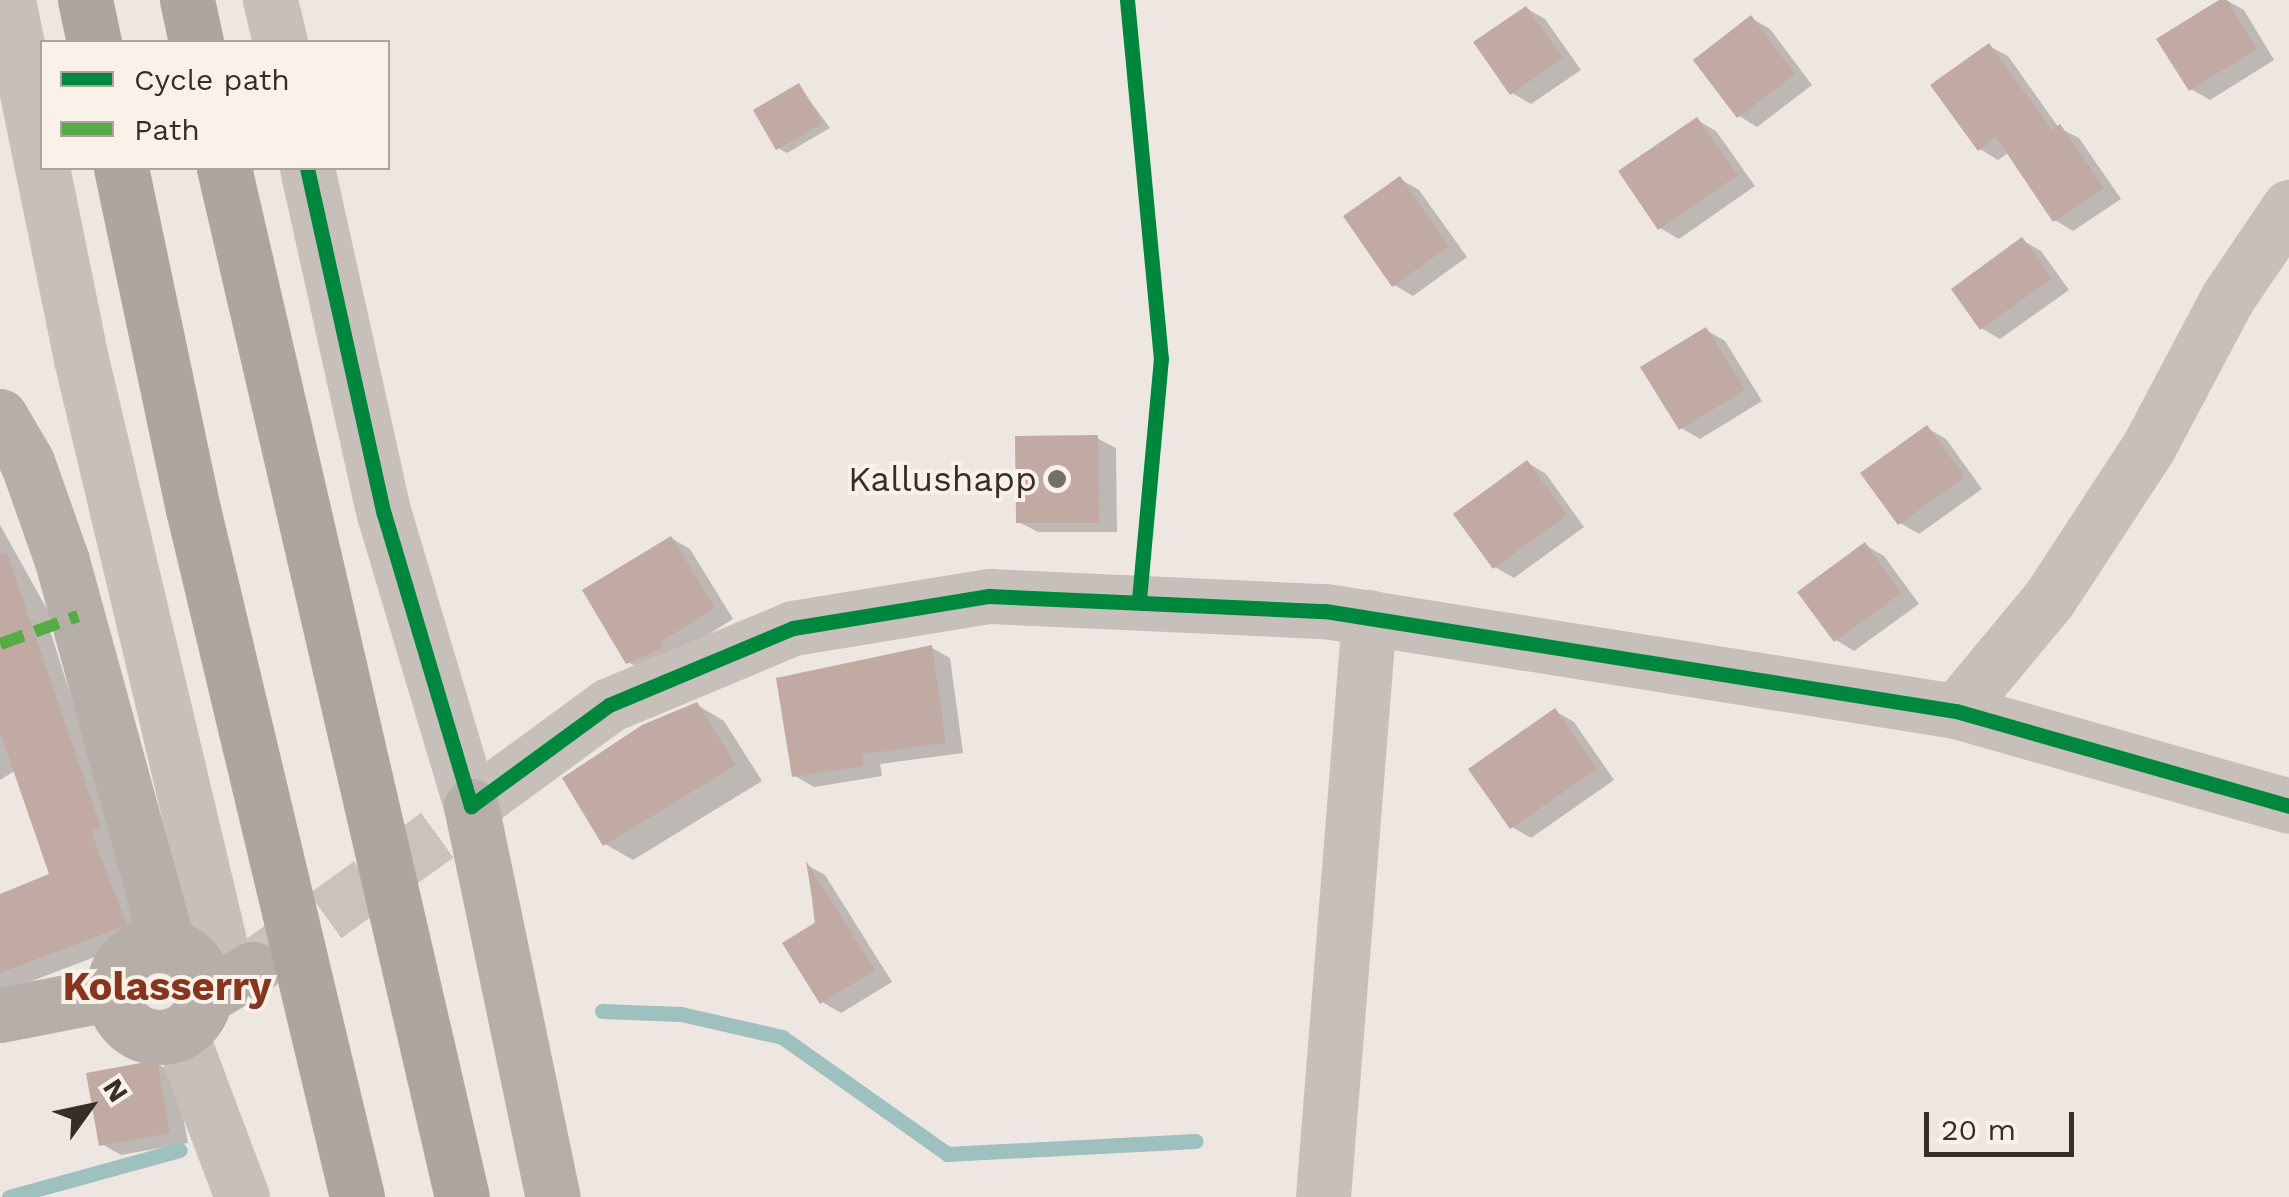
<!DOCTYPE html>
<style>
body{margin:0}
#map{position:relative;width:2289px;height:1197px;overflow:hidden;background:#eee7e1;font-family:"Work Sans",sans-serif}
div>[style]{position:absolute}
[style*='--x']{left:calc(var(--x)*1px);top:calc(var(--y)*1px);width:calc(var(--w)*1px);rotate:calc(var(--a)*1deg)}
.shadow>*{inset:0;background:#0003}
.stream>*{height:15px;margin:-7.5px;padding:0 7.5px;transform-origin:7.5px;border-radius:7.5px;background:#9ec0bf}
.building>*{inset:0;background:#c1aaa3}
.major-tunnel>*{height:55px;margin-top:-27.5px;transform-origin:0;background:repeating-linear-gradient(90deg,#cac2bc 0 55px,transparent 0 83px)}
.minor>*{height:55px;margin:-27.5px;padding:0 27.5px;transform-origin:27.5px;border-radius:27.5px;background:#c7c0ba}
.major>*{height:55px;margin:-27.5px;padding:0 27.5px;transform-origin:27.5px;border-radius:27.5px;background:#b6aea9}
.major>.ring{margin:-27.5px;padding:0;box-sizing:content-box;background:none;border:55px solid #b6aea9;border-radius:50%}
.highway>*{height:55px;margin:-27.5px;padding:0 27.5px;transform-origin:27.5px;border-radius:27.5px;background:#ada6a0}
.quiet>*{height:12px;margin-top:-6px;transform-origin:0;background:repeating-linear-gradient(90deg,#55ab44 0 25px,transparent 0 37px)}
.cycleway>*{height:15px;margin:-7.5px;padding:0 7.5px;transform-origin:7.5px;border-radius:7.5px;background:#00873e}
.dots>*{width:28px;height:28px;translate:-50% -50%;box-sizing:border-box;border:5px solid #faf2e9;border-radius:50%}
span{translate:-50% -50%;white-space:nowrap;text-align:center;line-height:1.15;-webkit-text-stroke:8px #faf2e9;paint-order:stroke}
.poi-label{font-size:35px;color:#382d28}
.right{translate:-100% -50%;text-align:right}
.quarter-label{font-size:40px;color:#883520;font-weight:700}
.legend{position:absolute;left:40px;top:40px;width:350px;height:130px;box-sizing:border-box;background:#faf2e9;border:2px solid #aca39c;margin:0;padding:12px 18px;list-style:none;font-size:30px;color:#382d28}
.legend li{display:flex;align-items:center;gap:20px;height:50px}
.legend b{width:50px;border:2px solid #aca39c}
.north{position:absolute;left:40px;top:1057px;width:100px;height:100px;-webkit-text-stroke:8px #faf2e9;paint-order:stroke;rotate:57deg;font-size:28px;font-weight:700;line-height:40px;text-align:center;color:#382d28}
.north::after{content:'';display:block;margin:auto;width:35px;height:45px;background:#382d28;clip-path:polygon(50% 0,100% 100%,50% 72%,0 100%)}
.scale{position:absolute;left:1924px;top:1112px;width:150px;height:45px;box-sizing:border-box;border:5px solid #382d28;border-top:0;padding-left:12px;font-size:30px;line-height:35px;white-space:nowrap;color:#382d28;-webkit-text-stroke:8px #faf2e9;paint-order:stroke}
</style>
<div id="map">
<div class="shadow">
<div style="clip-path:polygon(2226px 0,2244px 10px,2274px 60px,2210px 100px,2191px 89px)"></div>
<div style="clip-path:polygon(1526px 8px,1545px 19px,1581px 70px,1531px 104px,1512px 93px)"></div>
<div style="clip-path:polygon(1751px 18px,1770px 29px,1812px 85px,1757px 127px,1739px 116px)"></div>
<div style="clip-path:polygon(1989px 46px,2008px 56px,2059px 128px,2079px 138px,2121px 199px,2073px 231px,2055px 220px,2008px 153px,1998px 160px,1980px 149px)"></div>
<div style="clip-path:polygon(799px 86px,830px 128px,787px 153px,778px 148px)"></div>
<div style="clip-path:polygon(1697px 120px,1716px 131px,1755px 186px,1679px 239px,1660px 228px)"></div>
<div style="clip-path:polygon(1400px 179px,1419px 190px,1467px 257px,1413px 296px,1394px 285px)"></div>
<div style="clip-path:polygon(2022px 240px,2041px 251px,2069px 290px,2000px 339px,1981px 328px)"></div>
<div style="clip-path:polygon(1706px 330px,1725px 341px,1762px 401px,1700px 439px,1681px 428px)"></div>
<div style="clip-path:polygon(1927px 428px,1946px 439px,1982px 489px,1919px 534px,1900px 523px)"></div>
<div style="clip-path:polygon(1097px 438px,1116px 448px,1117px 532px,1038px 532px,1019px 522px)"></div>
<div style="clip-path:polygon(1528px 463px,1546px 474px,1584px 527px,1514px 578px,1495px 567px)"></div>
<div style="clip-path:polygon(0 525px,52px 618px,47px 621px,148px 937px,0 993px,0 896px,52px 875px,16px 770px,0 780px)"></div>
<div style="clip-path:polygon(671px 538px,690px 549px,733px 619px,647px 673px,628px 662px)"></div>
<div style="clip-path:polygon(1865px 545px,1884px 556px,1919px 604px,1854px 651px,1836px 640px)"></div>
<div style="clip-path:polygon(932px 648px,950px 658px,963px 753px,880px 764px,882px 776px,814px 787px,795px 776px)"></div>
<div style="clip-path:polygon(697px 705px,724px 721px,762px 781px,633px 860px,605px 844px)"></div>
<div style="clip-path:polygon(1555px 711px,1574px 722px,1614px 780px,1531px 838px,1512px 827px)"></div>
<div style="clip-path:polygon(809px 866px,825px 875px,892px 982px,841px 1013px,822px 1002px)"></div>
<div style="clip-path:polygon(156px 1063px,175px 1074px,188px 1143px,121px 1155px,102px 1144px)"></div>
</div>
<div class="stream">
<div style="--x:602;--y:1011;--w:79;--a:2.2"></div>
<div style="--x:681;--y:1014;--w:104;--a:12.8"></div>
<div style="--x:782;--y:1037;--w:202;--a:35.3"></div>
<div style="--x:947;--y:1154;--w:249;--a:-3"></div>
<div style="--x:9;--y:1197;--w:177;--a:-15.4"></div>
</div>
<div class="building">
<div style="clip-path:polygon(2219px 0,2227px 0,2257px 49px,2189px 91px,2156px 39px)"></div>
<div style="clip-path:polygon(1526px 6px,1563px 58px,1510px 95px,1473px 42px)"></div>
<div style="clip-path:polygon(1751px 15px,1795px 74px,1737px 118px,1693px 60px)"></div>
<div style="clip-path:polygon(1989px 43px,2052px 130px,2060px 124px,2104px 188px,2053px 222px,1996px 137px,1978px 151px,1930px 85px)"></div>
<div style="clip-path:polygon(799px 83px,823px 123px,776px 150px,753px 110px)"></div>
<div style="clip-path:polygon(1697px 117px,1738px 175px,1658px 230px,1618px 171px)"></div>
<div style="clip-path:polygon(1400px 176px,1449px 246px,1392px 287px,1343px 216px)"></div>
<div style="clip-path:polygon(2022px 237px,2052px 278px,1980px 330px,1951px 289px)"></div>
<div style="clip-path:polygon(1706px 327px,1745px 390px,1679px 430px,1640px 367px)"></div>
<div style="clip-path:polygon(1927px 425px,1965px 477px,1898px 525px,1860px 473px)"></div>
<div style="clip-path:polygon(1098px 435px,1099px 523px,1016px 523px,1015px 436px)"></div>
<div style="clip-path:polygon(1527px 460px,1567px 515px,1493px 569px,1453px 514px)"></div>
<div style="clip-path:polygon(671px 536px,715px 608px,660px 642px,663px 648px,626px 664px,582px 590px)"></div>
<div style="clip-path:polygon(1865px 542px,1901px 593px,1834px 642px,1797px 592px)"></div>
<div style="clip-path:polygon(7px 553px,101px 828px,91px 831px,127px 925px,0 973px,0 894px,49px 874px,0 732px,0 554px)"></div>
<div style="clip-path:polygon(932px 645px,946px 743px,862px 754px,864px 766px,792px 777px,776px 678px)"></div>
<div style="clip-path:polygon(697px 702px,736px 765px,603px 846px,562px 778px,642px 725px)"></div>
<div style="clip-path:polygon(1555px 708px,1597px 769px,1510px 829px,1468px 769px)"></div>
<div style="clip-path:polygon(806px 861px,875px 970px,820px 1004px,782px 943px,816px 922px)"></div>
<div style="clip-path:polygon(157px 1060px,170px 1133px,99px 1146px,86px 1073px)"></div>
</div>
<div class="major-tunnel">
<div style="--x:258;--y:964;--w:231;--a:-35.8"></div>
</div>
<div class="minor">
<div style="--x:8;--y:0;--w:366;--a:78.5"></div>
<div style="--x:81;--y:359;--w:641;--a:76.66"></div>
<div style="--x:270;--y:0;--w:43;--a:76.6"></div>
<div style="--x:307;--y:168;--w:354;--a:77.5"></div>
<div style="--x:384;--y:514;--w:305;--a:73.4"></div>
<div style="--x:471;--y:806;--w:171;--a:-36.2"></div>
<div style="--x:609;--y:705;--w:199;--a:-22.7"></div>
<div style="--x:793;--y:628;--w:199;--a:-9.3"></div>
<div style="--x:989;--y:596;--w:336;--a:2.6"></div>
<div style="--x:1325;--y:611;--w:639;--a:9.01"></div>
<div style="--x:1956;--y:711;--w:346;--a:15.9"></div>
<div style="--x:1956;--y:711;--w:146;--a:-50.3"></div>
<div style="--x:2049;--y:599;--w:183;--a:-56.8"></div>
<div style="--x:2149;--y:446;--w:169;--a:-62.1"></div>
<div style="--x:2228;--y:297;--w:109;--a:-55.9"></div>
<div style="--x:180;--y:1032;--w:176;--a:69.4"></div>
<div style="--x:1323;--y:1197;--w:582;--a:-85.47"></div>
</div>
<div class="major">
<div style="--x:0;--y:416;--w:53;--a:59.6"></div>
<div style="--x:27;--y:462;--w:105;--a:70.5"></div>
<div style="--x:62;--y:561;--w:399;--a:74.6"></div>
<div style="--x:471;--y:806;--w:400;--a:78.2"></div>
<div class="ring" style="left:113px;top:945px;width:37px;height:37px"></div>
<div style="--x:205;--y:997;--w:55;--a:-30.8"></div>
<div style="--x:0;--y:1015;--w:115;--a:-11"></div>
</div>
<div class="highway">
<div style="--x:85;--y:0;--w:43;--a:77.9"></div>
<div style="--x:187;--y:0;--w:43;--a:77.9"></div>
<div style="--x:121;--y:168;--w:349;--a:78.1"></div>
<div style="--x:193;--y:509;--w:707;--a:76.59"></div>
<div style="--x:224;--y:168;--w:1056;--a:76.98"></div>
</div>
<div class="quiet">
<div style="--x:0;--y:644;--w:83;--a:-19.7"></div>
</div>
<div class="cycleway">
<div style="--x:1127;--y:0;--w:360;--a:84.6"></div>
<div style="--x:1161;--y:358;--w:245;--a:95.2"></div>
<div style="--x:307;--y:168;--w:354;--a:77.5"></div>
<div style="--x:384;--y:514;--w:305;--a:73.4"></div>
<div style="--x:471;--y:806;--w:171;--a:-36.2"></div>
<div style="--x:609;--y:705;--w:199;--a:-22.7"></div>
<div style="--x:793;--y:628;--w:199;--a:-9.3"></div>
<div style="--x:989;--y:596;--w:336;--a:2.6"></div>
<div style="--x:1325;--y:611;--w:639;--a:9.01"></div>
<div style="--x:1956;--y:711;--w:346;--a:15.9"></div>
</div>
<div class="dots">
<div style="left:1057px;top:479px;background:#786e69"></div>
</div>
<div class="poi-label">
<span class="right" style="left:1037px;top:479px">Kallushapp</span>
</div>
<div class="quarter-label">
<span style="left:167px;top:987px">Kolasserry</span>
</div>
<ul class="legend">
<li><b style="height:12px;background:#00873e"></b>Cycle path</li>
<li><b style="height:12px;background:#55ab44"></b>Path</li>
</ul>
<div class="north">N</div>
<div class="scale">20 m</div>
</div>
